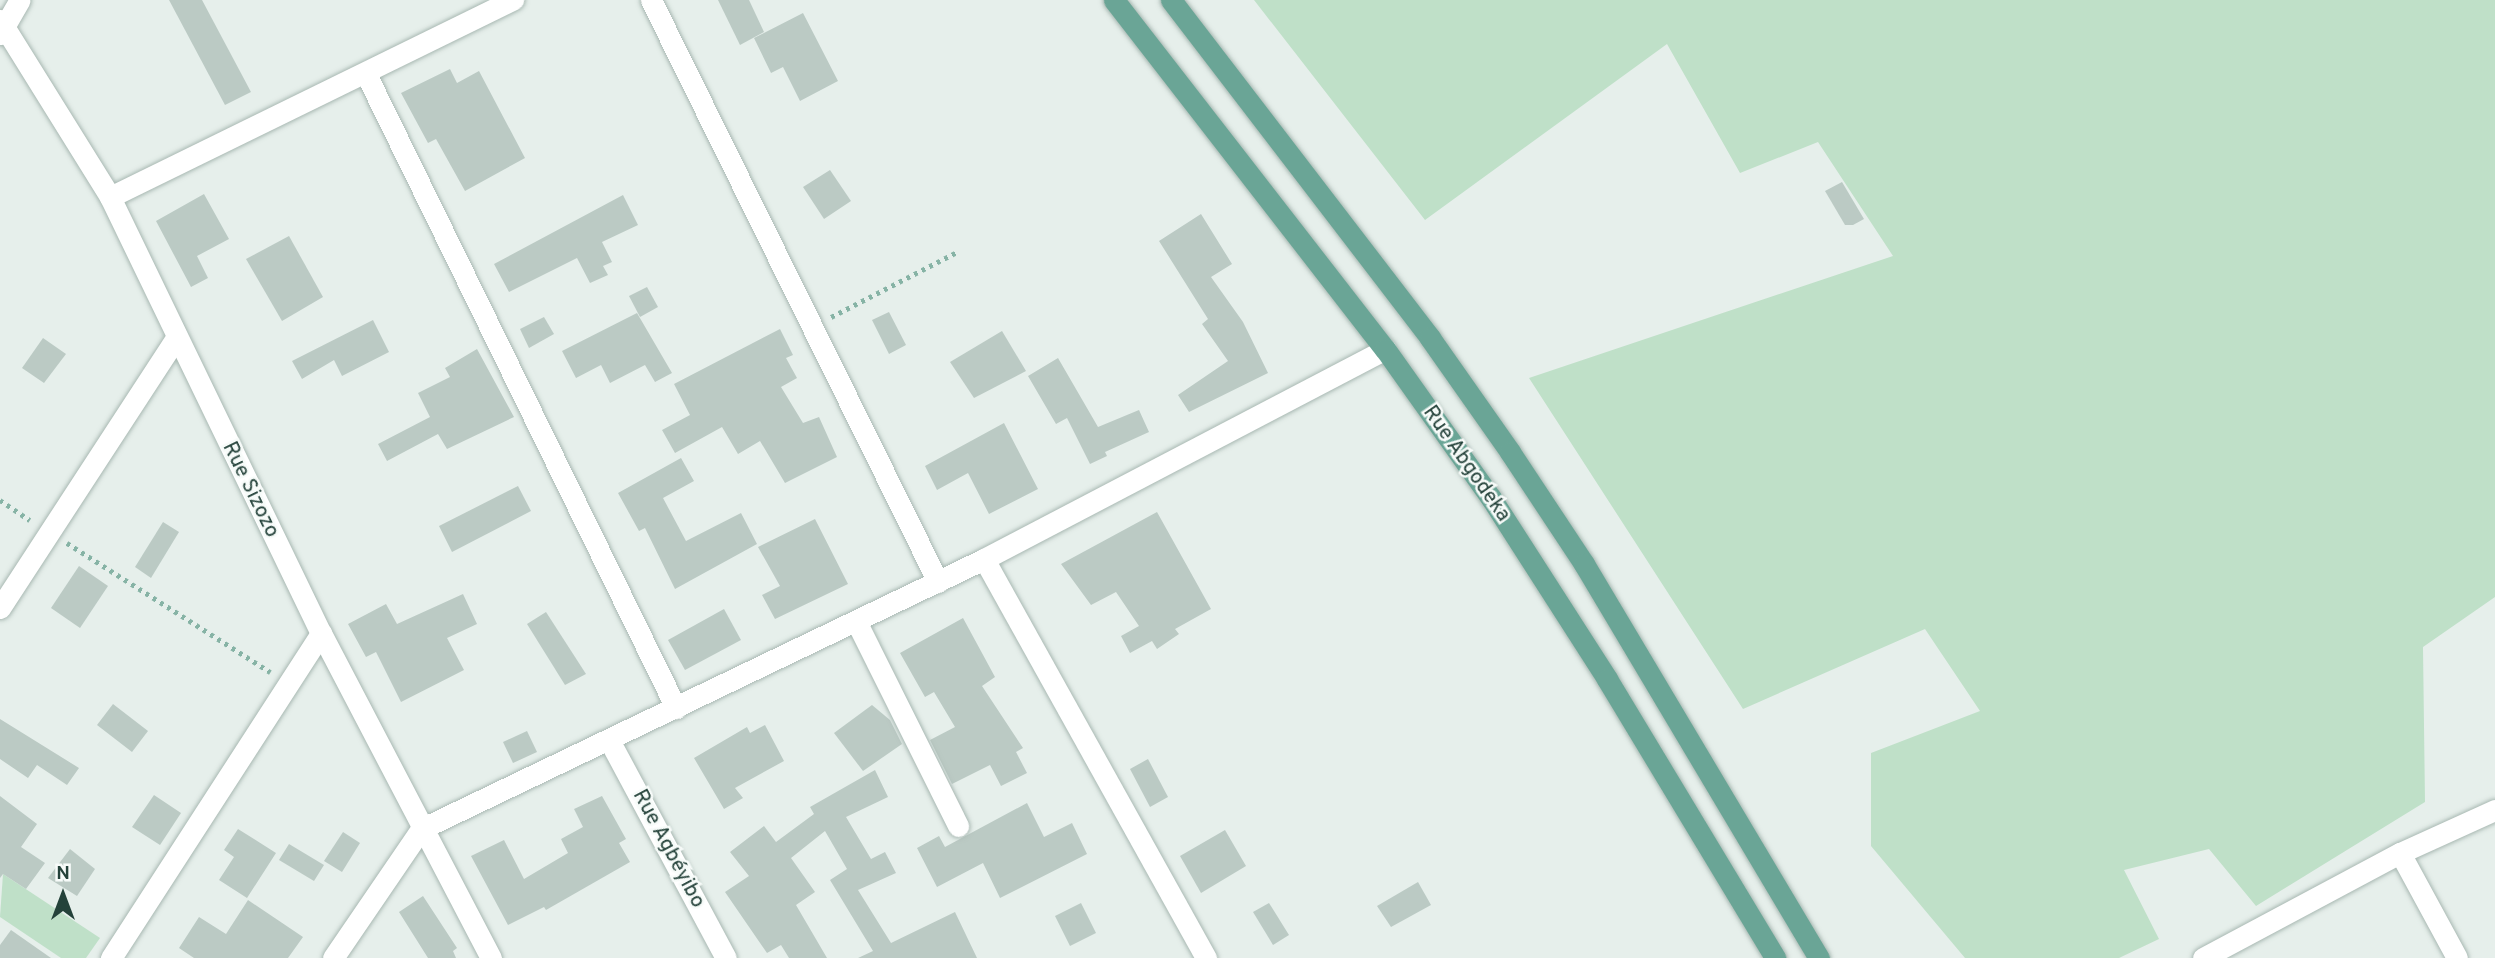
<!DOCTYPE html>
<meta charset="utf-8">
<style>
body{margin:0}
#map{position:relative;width:2495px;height:958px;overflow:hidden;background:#e6efeb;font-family:Overpass,sans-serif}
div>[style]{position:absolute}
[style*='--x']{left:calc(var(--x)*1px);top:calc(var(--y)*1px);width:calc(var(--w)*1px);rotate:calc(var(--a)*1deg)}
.green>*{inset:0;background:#bfe0c8}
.building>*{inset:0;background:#bbcac4}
.path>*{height:4.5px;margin-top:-2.25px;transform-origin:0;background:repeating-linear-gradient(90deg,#86b3a5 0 3.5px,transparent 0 8.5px)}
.roads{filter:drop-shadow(0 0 2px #a8b8b2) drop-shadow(0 0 2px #a8b8b2)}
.minor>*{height:21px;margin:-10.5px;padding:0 10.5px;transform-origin:10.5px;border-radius:10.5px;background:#fff}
.major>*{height:21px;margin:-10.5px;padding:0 10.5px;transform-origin:10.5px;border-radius:10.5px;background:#6aa596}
span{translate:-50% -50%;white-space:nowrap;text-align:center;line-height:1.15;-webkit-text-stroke:5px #f7fbf9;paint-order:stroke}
.street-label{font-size:21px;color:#24423a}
.north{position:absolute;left:28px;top:860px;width:70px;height:70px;-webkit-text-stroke:5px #f7fbf9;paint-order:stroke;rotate:0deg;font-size:19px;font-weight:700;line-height:28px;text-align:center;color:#24423a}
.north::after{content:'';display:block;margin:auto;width:24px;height:32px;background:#24423a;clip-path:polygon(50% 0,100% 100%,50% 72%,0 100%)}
</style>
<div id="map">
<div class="green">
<div style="clip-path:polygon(1254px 0,2495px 0,2495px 597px,2423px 647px,2425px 802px,2256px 906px,2209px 849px,2124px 870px,2159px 939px,2119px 958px,1965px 958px,1871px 846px,1871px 753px,1980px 711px,1925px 629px,1743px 709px,1529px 378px,1893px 256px,1818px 142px,1740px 173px,1667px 44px,1425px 220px)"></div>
<div style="clip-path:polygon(3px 874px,100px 938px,86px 958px,61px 958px,0 917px)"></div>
</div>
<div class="building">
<div style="clip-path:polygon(169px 0,202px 0,251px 92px,225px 105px)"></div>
<div style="clip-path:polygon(718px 0,749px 0,764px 32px,740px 45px)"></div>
<div style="clip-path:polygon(803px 13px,838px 81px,800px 101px,783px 67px,771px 73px,754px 38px)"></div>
<div style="clip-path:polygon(450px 69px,457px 83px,479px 71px,525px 158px,465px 191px,436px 139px,428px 143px,401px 93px)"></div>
<div style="clip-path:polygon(830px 170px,851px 201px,824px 219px,803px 187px)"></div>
<div style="clip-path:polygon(1842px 182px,1864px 219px,1853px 225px,1845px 225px,1825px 191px)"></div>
<div style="clip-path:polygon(204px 194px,229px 239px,197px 256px,208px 278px,191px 287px,156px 221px)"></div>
<div style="clip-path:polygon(623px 195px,638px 225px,602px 242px,612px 262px,603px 266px,608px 275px,590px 283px,577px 258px,509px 292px,494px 264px)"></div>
<div style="clip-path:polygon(1201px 214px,1232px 264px,1211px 277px,1243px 322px,1268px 373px,1189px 412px,1178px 395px,1228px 361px,1202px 324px,1208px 319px,1159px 241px)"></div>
<div style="clip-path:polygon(289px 236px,323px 297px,282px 321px,246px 259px)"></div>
<div style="clip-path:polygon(647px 287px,658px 307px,640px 317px,629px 296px)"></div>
<div style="clip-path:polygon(889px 312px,906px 345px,889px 354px,872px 320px)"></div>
<div style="clip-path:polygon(637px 313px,672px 373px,655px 382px,645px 365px,610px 383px,601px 365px,576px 378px,562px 351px)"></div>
<div style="clip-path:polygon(544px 317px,554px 334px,529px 348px,520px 329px)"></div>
<div style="clip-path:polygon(373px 320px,389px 352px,342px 376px,334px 360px,302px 379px,292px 361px)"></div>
<div style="clip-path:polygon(780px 329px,793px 355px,786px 358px,797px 378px,781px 387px,803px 423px,819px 417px,837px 457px,785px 483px,760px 441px,738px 454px,722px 427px,675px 453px,662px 430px,690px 415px,674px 384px)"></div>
<div style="clip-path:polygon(1002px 331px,1026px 371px,974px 398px,950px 362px)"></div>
<div style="clip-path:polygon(43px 338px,66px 354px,44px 383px,22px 368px)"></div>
<div style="clip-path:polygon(477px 349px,514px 417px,447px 449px,438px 434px,387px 461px,378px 444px,430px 417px,418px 393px,450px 377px,445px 368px)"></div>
<div style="clip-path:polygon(1058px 358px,1098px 427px,1139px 410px,1149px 432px,1105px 452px,1107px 456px,1090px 464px,1067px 418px,1056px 424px,1028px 376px)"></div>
<div style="clip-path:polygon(1004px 423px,1038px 489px,989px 514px,968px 473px,937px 490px,925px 466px)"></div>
<div style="clip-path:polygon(681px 458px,694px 481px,663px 498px,686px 541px,741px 513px,757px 544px,675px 589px,645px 528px,639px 531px,618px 493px)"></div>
<div style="clip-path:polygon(518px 486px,531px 511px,452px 552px,439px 526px)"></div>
<div style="clip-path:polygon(1157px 512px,1211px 609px,1175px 629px,1179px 634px,1157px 649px,1152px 641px,1130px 653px,1121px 636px,1139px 626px,1116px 592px,1091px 605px,1061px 564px)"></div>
<div style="clip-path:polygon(815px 519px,848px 584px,775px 619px,762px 595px,780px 586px,758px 547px)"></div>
<div style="clip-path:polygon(163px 522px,179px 532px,151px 578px,135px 567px)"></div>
<div style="clip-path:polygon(79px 566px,108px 586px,80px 628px,51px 608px)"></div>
<div style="clip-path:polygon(463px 594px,477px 624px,447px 638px,464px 670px,401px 702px,376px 652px,366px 657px,348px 624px,386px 604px,397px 624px)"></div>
<div style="clip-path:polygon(724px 609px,741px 640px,685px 670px,668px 640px)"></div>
<div style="clip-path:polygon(546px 612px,586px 674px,565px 685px,527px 624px)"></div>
<div style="clip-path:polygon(963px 618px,995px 677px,982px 686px,1023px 748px,1016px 752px,1027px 773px,1001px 786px,990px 765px,952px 784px,930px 740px,955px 727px,934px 692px,925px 697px,900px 653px)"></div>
<div style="clip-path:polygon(113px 704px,148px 731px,132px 752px,97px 725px)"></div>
<div style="clip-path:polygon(872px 705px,890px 720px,902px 744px,863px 771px,834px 733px)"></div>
<div style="clip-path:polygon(0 719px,79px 768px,67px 785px,37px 765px,28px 778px,0 759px)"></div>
<div style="clip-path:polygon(765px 725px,784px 761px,735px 788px,743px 798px,724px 809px,694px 758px,747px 727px,750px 733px)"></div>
<div style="clip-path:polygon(527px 731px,537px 752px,513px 763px,503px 742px)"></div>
<div style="clip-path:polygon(1148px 759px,1168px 797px,1150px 807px,1130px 769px)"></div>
<div style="clip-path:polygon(875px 770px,888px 797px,846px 817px,871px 859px,885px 852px,896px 873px,858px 890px,891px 943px,955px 912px,977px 958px,858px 958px,873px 951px,830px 880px,847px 869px,825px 831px,791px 858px,815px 892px,796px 905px,827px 958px,789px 958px,781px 945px,767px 953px,725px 892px,749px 876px,730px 852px,764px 826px,776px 842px,814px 814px,810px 807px)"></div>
<div style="clip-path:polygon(154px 795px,181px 813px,160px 845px,132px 827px)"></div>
<div style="clip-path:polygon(0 796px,37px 824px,21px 847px,45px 863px,26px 889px,3px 874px,0 878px)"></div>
<div style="clip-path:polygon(602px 796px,626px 839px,619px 843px,630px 862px,546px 910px,544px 907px,508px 925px,471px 856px,504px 840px,524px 879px,568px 853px,561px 839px,583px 827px,574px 809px)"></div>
<div style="clip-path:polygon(1027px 803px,1044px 837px,1072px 823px,1087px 854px,1000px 898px,983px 863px,937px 887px,917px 848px,939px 836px,945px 847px)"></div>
<div style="clip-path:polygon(238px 829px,276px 853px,247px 898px,219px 880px,234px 857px,224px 850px)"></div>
<div style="clip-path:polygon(1225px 830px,1246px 866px,1201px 893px,1180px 856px)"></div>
<div style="clip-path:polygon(343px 832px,360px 843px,342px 872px,324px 861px)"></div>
<div style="clip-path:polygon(289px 844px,324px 865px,314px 881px,279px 860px)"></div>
<div style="clip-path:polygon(70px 849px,95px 869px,77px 896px,48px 878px)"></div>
<div style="clip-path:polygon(1418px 882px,1431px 905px,1391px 927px,1377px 906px)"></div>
<div style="clip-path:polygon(423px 896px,457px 948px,453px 951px,456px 958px,428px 958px,399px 912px)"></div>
<div style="clip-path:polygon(248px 900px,303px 937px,288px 958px,194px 958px,179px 948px,199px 917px,226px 934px)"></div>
<div style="clip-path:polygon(1081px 903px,1096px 933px,1070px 946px,1055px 916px)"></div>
<div style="clip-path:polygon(1269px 903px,1289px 935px,1273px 945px,1253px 912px)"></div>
<div style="clip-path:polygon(11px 930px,51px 958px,0 958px,0 945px)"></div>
</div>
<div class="path">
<div style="--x:831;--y:317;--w:144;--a:-27.3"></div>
<div style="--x:0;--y:500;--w:36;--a:34"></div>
<div style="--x:67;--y:543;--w:241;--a:32.4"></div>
</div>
<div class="roads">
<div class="minor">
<div style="--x:651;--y:0;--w:649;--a:63.75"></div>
<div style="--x:0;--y:20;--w:208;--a:58.1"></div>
<div style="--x:110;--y:197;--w:484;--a:64.2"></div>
<div style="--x:321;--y:633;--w:367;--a:62.4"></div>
<div style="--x:0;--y:34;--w:39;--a:-60"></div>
<div style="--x:366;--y:74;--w:706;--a:63.94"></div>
<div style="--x:110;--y:197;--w:449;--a:-26.1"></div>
<div style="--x:984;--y:559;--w:457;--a:60.9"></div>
<div style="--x:0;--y:608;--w:322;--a:-56.9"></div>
<div style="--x:856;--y:621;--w:229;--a:63.5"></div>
<div style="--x:609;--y:740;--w:247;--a:61.8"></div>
<div style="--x:2400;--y:853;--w:119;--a:61.5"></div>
<div style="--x:111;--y:958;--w:387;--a:-57.1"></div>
<div style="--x:333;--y:958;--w:156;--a:-55.7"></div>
<div style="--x:421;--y:829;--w:624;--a:-25.62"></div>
<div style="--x:984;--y:559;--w:453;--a:-27.6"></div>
<div style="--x:2203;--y:958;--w:223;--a:-28.1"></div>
<div style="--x:2400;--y:853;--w:104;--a:-24.4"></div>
</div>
<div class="major">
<div style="--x:1114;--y:0;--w:442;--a:52.2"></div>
<div style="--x:1385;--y:349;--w:183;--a:54.6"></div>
<div style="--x:1491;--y:498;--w:215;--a:57.3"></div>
<div style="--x:1607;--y:679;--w:326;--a:58.9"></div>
<div style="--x:1171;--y:0;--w:426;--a:52.5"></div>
<div style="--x:1430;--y:338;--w:139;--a:54.9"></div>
<div style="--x:1510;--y:452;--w:134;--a:56.5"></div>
<div style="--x:1584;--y:564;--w:459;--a:59.2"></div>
</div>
</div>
<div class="street-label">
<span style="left:1466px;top:464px;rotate:55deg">Rue Abgodeka</span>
<span style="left:250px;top:490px;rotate:64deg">Rue Sizozo</span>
<span style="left:668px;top:849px;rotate:62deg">Rue Agbéyibo</span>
</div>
<div class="north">N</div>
</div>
